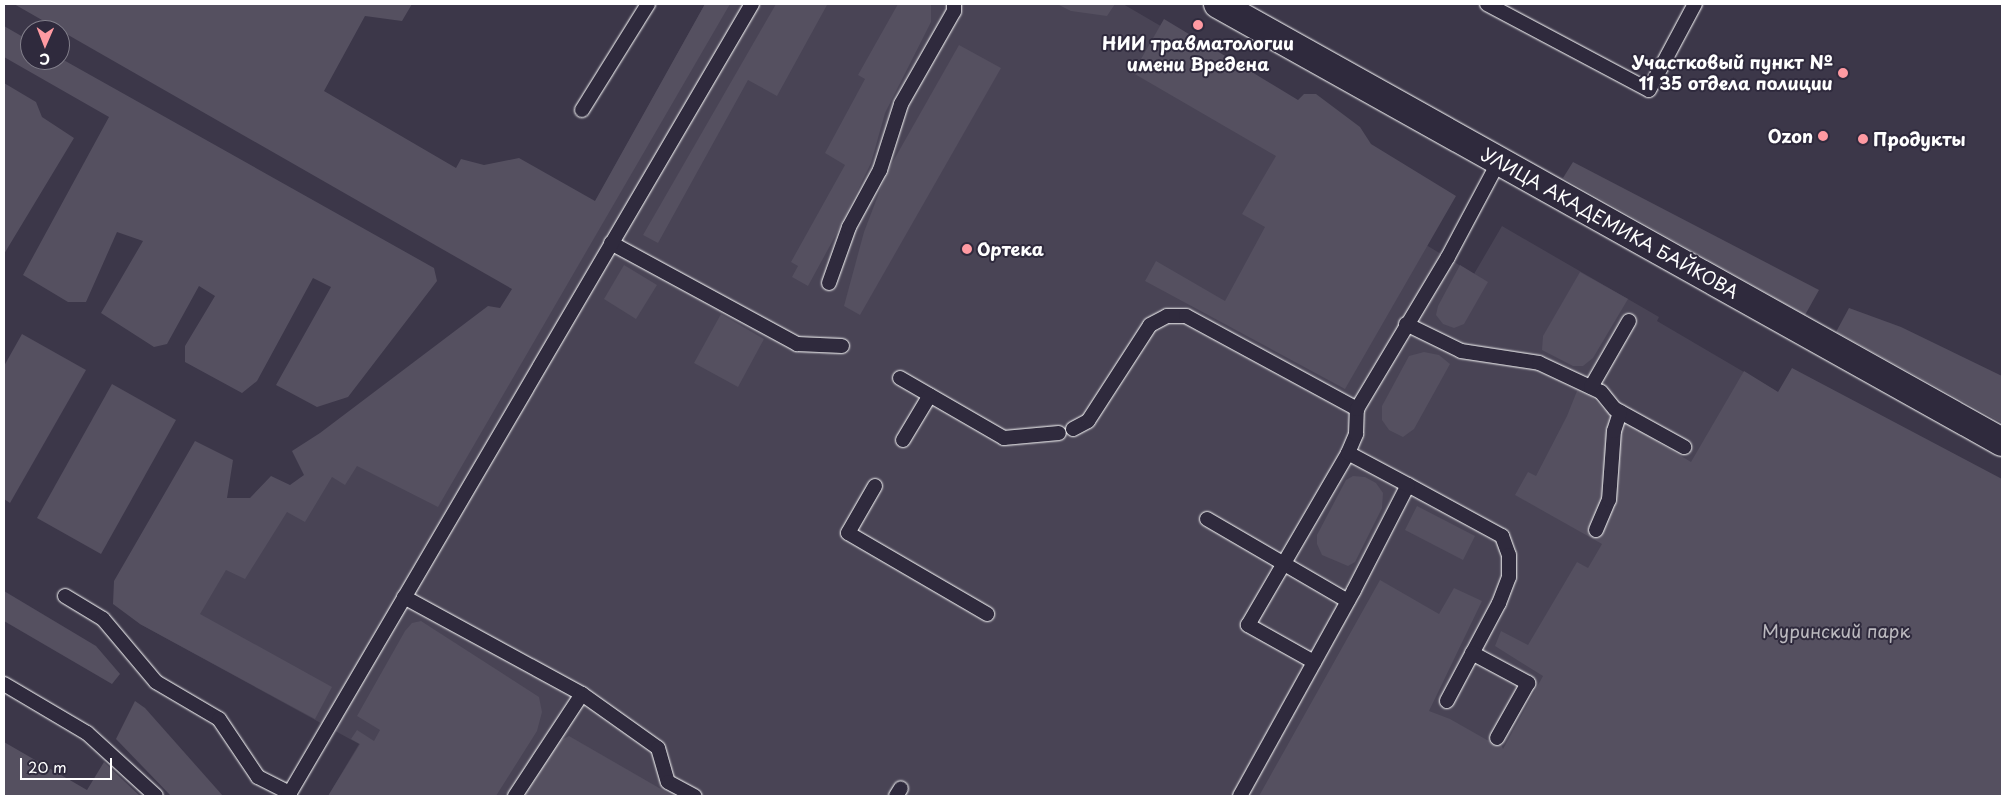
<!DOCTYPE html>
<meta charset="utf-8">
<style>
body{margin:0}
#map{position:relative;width:2006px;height:800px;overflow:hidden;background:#3c3749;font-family:"Playpen Sans",sans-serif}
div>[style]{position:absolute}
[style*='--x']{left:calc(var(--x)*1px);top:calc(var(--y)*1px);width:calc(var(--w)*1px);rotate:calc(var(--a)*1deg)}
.built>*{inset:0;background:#494455}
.green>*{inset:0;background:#555060}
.roads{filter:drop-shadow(0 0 1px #fff) drop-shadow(0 0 1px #fff)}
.service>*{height:14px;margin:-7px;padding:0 7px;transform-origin:7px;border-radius:7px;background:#2f2a3d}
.tertiary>*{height:28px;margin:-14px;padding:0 14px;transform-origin:14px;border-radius:14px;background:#2f2a3d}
.dots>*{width:14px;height:14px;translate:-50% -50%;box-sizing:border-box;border:2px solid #2f2a3d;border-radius:50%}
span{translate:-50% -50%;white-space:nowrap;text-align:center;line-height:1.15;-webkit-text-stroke:4px #2f2a3d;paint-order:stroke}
.poi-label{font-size:18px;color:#fff;font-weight:700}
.right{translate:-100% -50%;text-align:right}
.left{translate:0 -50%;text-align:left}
.street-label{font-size:18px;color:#fff}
.park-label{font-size:18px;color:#bbb9bf}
.frame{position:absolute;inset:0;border:5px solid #fff;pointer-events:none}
.north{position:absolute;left:20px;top:20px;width:50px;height:50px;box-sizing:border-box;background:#2f2a3d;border:1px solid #827f8b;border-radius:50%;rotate:181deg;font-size:14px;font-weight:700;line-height:20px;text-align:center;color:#fff}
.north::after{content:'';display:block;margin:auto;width:18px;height:22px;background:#ff9aa2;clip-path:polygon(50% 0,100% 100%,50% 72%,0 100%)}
.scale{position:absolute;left:20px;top:758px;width:92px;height:22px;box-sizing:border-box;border:2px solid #fff;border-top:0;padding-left:6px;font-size:15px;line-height:18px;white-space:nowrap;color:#fff;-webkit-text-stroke:4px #2f2a3d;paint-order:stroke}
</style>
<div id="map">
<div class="built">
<div style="clip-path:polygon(705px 4px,1123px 4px,1447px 193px,1418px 240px,1474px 274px,1502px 226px,1659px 317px,1657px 321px,1778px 392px,1606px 796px,328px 796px,359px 744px,140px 624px,478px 364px,538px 304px)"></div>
</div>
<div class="green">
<div style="clip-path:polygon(14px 4px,412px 4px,402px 21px,365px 16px,324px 91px,456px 168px,461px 159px,484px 165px,519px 158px,595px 201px,705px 4px,730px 4px,438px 507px,357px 466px,345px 485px,332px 477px,305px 522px,287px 512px,245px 579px,226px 570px,200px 614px,332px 687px,315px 719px,140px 624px,113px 604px,114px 581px,195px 441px,233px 460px,227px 498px,250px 498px,271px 476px,290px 485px,304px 475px,292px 451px,320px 433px,488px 306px,500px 308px,512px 289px)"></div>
<div style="clip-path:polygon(776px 4px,827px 5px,777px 96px,748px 80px,658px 243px,643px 235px)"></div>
<div style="clip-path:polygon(898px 4px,931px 4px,931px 22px,885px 113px,871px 163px,838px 231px,808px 286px,792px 277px,798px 266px,791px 262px,845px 165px,825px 153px,865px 79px,858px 75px)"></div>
<div style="clip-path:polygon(1057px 4px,1115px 4px,1107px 16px,1071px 11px)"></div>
<div style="clip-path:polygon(1164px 19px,1298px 100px,1304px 94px,1316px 94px,1360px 127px,1371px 144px,1456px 196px,1345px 389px,1145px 281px,1156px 261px,1225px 301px,1265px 227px,1242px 214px,1276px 156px,1133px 73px)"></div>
<div style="clip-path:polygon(4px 26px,30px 41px,30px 60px,60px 60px,60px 58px,434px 268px,437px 281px,348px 397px,317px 407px,276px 385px,331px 287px,313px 278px,257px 381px,242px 393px,185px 362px,185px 346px,215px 296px,199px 286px,167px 344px,154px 347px,101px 313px,143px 241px,117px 232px,86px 302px,68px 302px,23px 275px,109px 117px,4px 57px)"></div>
<div style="clip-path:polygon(959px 45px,1001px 68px,860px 315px,844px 306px,864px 232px,887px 172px)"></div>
<div style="clip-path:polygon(4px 83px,36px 102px,42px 117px,74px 138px,4px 254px)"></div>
<div style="clip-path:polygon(1573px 162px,1819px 290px,1805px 315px,1563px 178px)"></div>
<div style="clip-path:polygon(624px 265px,657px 285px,636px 319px,604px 299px)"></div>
<div style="clip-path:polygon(1460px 265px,1488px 282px,1464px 324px,1454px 328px,1443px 324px,1436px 315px,1438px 306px)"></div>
<div style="clip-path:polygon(1580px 272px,1628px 299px,1593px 358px,1583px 366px,1573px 366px,1542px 350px,1543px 336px)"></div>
<div style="clip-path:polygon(1849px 308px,1901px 327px,2002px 376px,2002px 423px,1836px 332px)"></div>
<div style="clip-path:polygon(721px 314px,764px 339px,738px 387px,694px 363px)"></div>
<div style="clip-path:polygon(22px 334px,86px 370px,10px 503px,4px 499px,4px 366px)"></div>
<div style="clip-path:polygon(1424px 352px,1439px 355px,1450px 364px,1414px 429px,1403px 437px,1389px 430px,1382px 420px,1382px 406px,1409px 356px)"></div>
<div style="clip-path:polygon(1792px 368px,2002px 479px,2002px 796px,1259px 796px,1380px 580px,1439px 614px,1454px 588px,1482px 601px,1429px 711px,1450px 719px,1487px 740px,1501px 744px,1503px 749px,1543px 676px,1495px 646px,1501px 631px,1528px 645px,1577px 562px,1588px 568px,1602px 544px,1515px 495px,1528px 472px,1536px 476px,1567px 416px,1577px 391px,1591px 396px,1603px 409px,1691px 462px,1744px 371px,1778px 392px)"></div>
<div style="clip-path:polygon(112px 384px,176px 420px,101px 554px,37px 518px)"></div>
<div style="clip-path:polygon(1353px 476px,1365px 477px,1376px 483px,1383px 493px,1382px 508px,1355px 562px,1348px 566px,1322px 555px,1317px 544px,1317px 535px,1346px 480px)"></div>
<div style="clip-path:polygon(1417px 506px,1475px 536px,1463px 560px,1405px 530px)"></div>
<div style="clip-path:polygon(4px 591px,96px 646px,120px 674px,112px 684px,4px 621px)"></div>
<div style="clip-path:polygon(421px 621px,539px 697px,542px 712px,537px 731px,496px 796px,328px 796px,360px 744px,351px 739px,357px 730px,374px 741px,380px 730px,357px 716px,405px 631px,412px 623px)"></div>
<div style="clip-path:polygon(135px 701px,145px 708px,223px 796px,171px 796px,116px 739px)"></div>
<div style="clip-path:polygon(569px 736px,673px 796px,525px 796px,559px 741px)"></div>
<div style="clip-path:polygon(4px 742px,87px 790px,104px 762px,140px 796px,4px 796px)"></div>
</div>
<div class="roads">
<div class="service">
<div style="--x:1487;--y:4;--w:183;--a:28"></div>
<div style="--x:1649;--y:90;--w:98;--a:-61.9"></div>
<div style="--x:582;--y:110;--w:125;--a:-58.1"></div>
<div style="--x:611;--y:243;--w:212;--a:28.5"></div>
<div style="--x:797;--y:344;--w:45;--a:2.5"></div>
<div style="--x:829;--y:283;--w:59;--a:-70.3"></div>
<div style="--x:849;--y:227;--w:65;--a:-61.5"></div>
<div style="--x:880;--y:170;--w:69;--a:-72.3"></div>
<div style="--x:901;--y:104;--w:107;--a:-60.3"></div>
<div style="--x:954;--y:11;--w:7;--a:-90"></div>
<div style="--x:1406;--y:324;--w:61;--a:26.1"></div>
<div style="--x:1461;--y:351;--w:79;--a:8.7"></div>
<div style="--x:1539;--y:363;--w:68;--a:25.1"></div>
<div style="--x:1601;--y:392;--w:22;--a:51"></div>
<div style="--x:1615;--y:409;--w:79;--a:28.8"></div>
<div style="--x:900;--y:378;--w:120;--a:30"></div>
<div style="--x:1004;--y:438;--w:55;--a:-5.2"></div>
<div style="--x:1591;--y:387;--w:76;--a:-60.1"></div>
<div style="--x:1073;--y:429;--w:17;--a:-28"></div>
<div style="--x:1088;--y:421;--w:114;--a:-57.1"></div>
<div style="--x:1150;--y:325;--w:19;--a:-28"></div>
<div style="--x:1167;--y:316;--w:19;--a:0"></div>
<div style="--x:1186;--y:316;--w:195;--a:28.5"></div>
<div style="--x:903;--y:440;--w:52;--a:-59"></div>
<div style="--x:1408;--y:485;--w:107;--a:28.5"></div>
<div style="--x:1502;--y:536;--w:20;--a:70"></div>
<div style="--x:1509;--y:555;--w:22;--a:90"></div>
<div style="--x:1509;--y:577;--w:28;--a:111"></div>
<div style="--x:1499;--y:603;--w:111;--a:118"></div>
<div style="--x:875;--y:486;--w:54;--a:119.9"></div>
<div style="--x:848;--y:533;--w:161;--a:30.2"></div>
<div style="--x:1207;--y:519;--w:163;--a:30.2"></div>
<div style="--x:1596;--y:530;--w:33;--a:-67"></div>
<div style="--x:1609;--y:500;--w:69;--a:-85.9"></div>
<div style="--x:1614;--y:431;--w:20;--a:-72"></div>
<div style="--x:65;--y:596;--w:44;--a:31.2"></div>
<div style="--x:103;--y:619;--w:82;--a:49.9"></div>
<div style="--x:156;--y:682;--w:73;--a:30.4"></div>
<div style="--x:219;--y:719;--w:70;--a:56.1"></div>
<div style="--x:258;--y:777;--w:36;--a:27"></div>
<div style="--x:404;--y:597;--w:203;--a:28.6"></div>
<div style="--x:1472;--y:653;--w:64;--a:28.2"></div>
<div style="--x:1528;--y:683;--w:63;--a:119.4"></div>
<div style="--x:1314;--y:662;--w:76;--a:-150.7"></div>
<div style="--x:1248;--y:625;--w:199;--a:-59.8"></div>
<div style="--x:4;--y:684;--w:96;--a:30.6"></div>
<div style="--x:87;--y:733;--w:93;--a:42.4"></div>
<div style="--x:288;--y:796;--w:918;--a:-59.64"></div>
<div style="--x:515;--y:796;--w:122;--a:-56.7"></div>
<div style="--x:582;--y:694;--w:93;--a:35.4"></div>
<div style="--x:658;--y:748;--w:35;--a:74"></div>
<div style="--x:668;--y:782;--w:30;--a:28"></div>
<div style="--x:896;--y:796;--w:9;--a:-58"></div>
<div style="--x:1240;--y:796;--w:235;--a:-61"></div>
<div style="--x:1354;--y:590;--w:118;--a:-62.8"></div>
<div style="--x:1408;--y:485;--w:68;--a:-151.9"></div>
<div style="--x:1348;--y:453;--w:21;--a:-67"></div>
<div style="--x:1356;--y:434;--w:25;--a:-88"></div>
<div style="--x:1357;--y:409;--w:177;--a:-59.1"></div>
<div style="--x:1448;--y:257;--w:109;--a:-62"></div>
</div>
<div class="tertiary">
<div style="--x:1218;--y:4;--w:898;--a:29.19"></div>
</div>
</div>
<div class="dots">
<div style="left:1198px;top:25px;background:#ff9aa2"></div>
<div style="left:1843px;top:73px;background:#ff9aa2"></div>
<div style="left:1823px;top:136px;background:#ff9aa2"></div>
<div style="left:1863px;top:139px;background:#ff9aa2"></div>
<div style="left:967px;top:249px;background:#ff9aa2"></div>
</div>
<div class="poi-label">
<span style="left:1198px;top:54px">НИИ травматологии<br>имени Вредена</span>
<span class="right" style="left:1833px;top:73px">Участковый пункт №<br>11 35 отдела полиции</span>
<span class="right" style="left:1813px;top:136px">Ozon</span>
<span class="left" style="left:1873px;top:139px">Продукты</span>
<span class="left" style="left:977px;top:249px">Ортека</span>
</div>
<div class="street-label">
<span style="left:1610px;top:223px;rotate:29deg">УЛИЦА АКАДЕМИКА БАЙКОВА</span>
</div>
<div class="park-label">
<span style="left:1836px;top:631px">Муринский парк</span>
</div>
<div class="frame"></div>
<div class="north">С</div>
<div class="scale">20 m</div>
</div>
